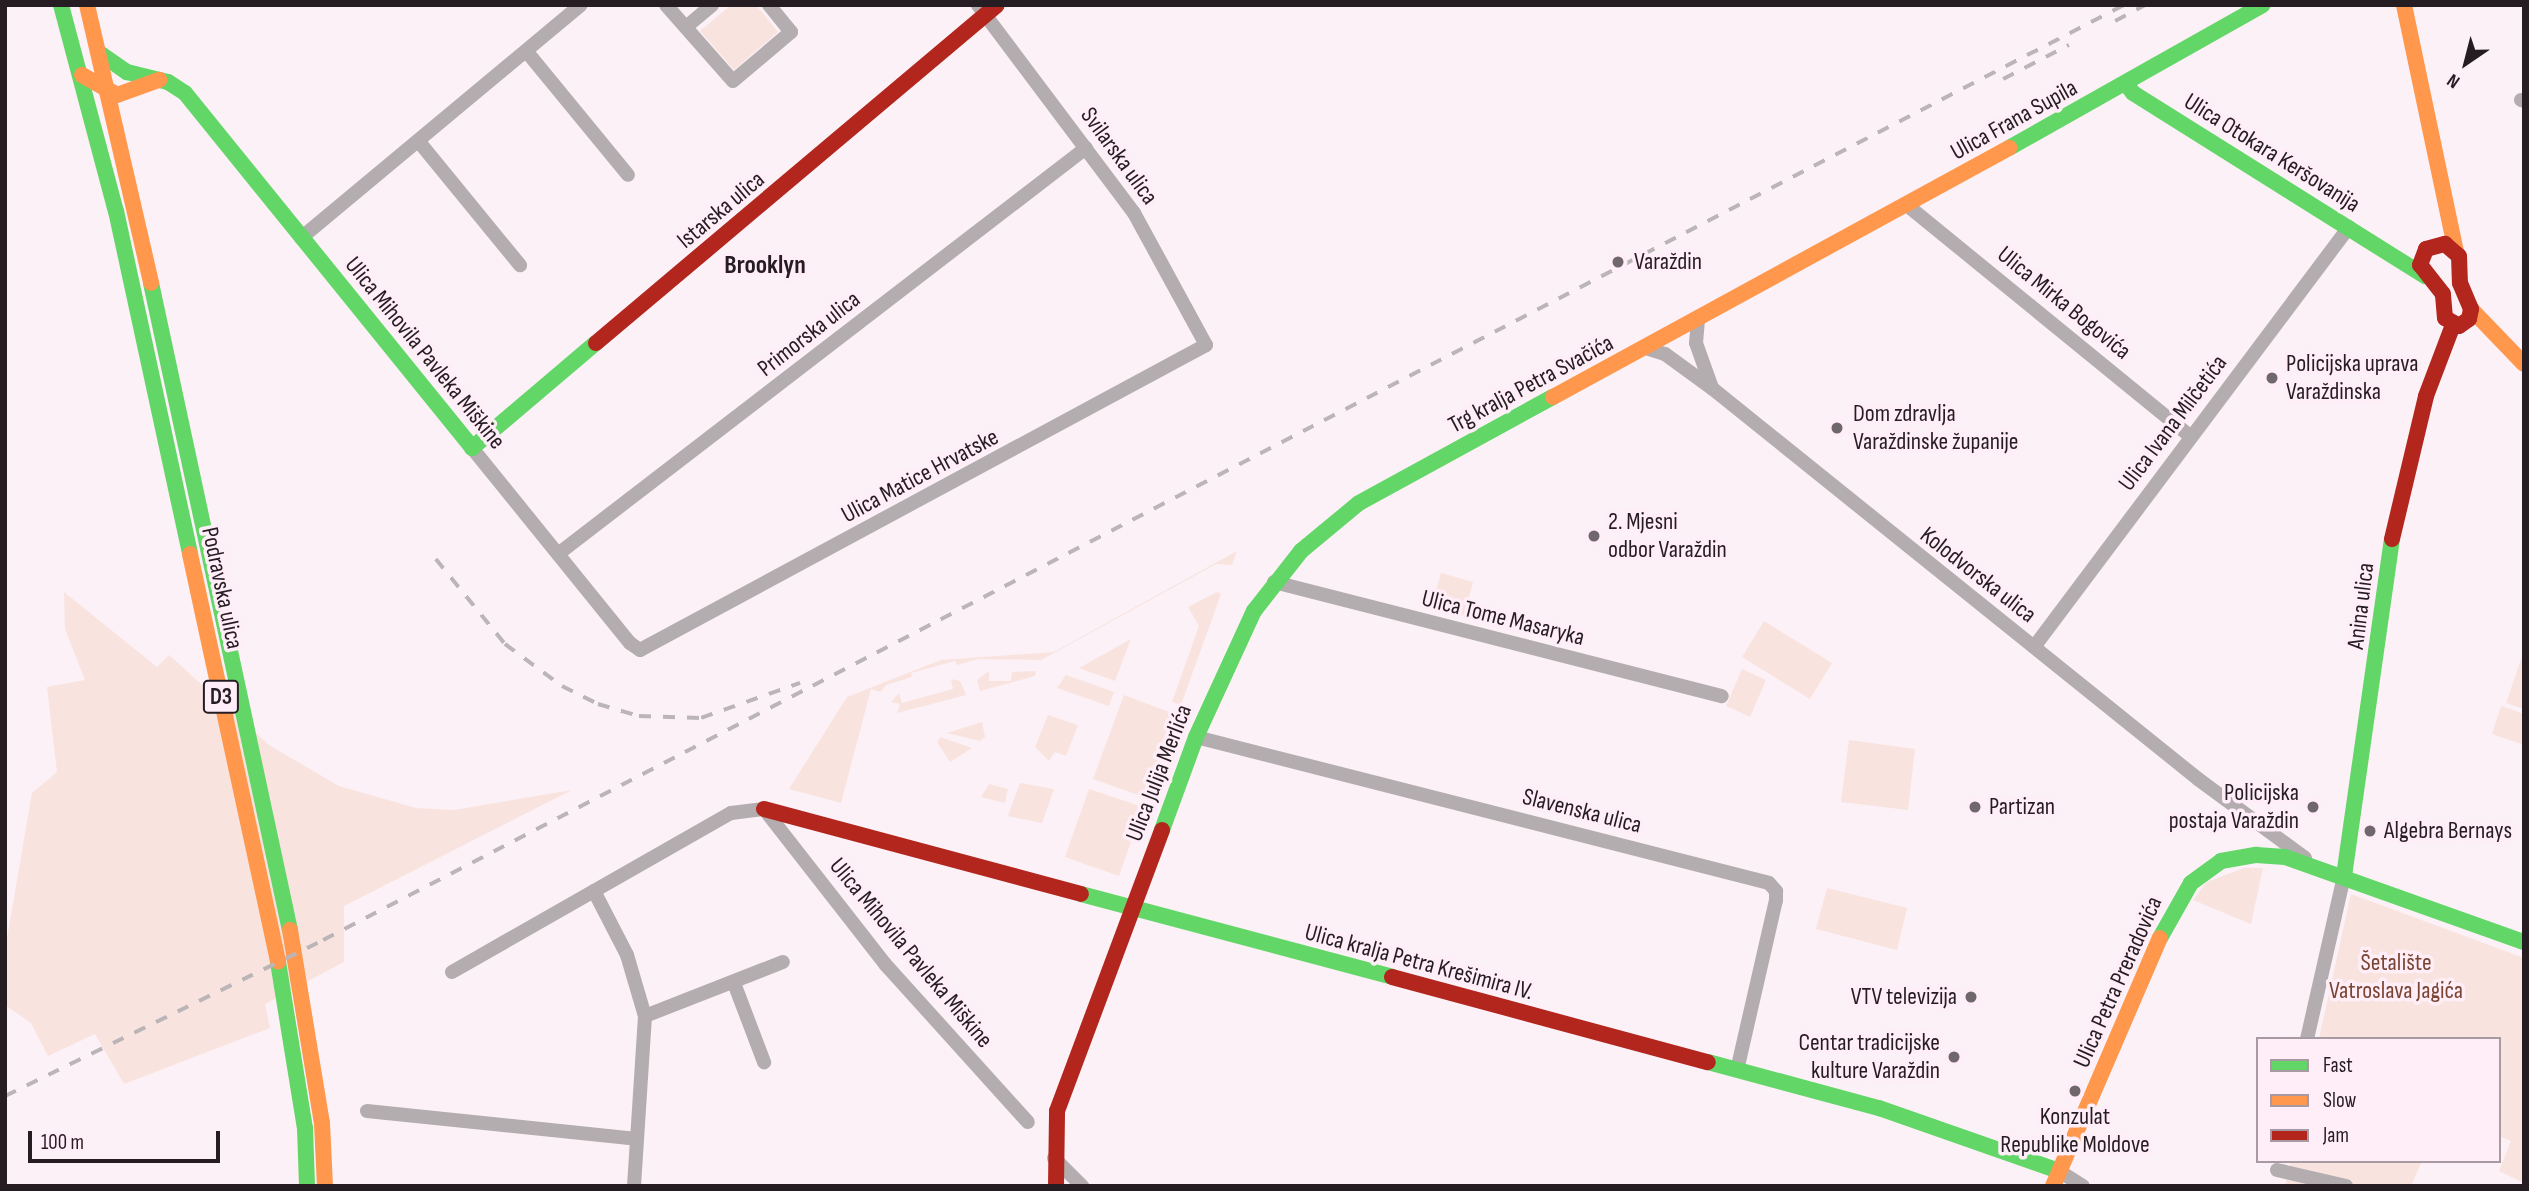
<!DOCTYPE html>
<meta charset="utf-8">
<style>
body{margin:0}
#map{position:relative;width:2529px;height:1191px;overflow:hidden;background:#fbf1f6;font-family:"Sofia Sans Condensed",sans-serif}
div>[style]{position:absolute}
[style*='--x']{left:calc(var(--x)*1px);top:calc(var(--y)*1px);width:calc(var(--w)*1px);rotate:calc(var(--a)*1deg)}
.green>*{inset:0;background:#f9e3df}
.street>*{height:14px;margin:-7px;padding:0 7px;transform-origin:7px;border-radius:7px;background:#b4adaf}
.fast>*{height:16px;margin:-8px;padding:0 8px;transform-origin:8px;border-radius:8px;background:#63d668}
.slow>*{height:16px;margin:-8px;padding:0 8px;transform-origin:8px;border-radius:8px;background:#ff974d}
.jam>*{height:16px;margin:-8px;padding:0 8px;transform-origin:8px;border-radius:8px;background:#b3261e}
.rail>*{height:3.5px;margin-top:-1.75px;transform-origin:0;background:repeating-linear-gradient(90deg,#bcb5b8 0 12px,transparent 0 24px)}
.dots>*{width:19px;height:19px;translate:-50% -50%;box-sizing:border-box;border:4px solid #ffedf7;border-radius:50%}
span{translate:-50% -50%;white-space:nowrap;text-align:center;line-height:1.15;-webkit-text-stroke:7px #ffedf7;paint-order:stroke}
.shield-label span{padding:2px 5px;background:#ffedf7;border:2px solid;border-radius:5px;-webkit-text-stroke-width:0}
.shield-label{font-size:23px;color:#251d22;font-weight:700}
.street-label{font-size:24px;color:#251d22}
.poi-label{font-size:24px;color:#251d22}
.left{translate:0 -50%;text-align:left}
.right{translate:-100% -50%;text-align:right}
.park-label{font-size:24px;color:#794431}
.neighbourhood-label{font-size:26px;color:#251d22;font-weight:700}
.frame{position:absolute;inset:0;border:7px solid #251d22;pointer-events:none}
.legend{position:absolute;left:2256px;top:1037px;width:245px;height:126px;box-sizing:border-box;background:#ffedf7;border:2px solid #a89aa2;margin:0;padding:9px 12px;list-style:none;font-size:21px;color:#251d22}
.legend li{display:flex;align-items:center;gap:14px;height:35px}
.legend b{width:35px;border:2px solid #a89aa2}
.north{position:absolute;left:2431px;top:28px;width:70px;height:70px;-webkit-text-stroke:5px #ffedf7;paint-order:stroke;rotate:215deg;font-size:19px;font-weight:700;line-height:28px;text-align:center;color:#251d22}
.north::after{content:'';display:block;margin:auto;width:24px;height:32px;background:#251d22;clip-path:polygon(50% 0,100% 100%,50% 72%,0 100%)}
.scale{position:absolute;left:28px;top:1131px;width:192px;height:32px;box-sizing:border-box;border:4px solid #251d22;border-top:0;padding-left:9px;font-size:21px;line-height:24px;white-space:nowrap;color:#251d22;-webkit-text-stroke:5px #ffedf7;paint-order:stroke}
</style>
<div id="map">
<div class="green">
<div style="clip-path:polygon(731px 5px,756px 5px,778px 32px,734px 70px,700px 31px)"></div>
<div style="clip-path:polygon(1237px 551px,1232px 565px,1216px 564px,1041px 660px,978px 659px,957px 665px,955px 661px,911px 673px,912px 677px,886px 685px,881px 692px,871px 689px,841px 803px,789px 789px,847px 697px,941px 660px,1054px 652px)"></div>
<div style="clip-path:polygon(1441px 573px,1473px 582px,1464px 616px,1431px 607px)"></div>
<div style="clip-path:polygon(64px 592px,157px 667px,169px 655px,269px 745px,339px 786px,416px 808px,454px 810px,572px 790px,344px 906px,344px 962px,265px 1004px,270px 1028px,124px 1084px,95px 1034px,48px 1056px,31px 1023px,5px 1005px,5px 950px,32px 793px,57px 772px,47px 687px,85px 680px,65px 629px)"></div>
<div style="clip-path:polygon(1217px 592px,1221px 594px,1181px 705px,1172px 702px,1199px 626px,1188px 607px)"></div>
<div style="clip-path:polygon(1764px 621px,1832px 663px,1810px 699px,1742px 657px)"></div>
<div style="clip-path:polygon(1131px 639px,1115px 681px,1079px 668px)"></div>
<div style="clip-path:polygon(2523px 654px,2524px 655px,2524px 709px,2506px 703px)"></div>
<div style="clip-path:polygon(1742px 669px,1766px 680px,1750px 717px,1726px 706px)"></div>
<div style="clip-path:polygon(989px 671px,989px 681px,1011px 681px,1012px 672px,1036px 671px,1035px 676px,980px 691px,977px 680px)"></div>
<div style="clip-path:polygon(1066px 675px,1114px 692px,1109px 706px,1057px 688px)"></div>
<div style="clip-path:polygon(951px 679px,960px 681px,966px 695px,897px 713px,900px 704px,891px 702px,899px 693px,902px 703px,953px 689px)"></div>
<div style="clip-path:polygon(1124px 695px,1177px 715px,1147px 798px,1093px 779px)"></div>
<div style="clip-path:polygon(2501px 706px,2524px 714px,2524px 745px,2492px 734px)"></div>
<div style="clip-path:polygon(1048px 715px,1078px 725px,1066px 756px,1055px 752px,1049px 761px,1035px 747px)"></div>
<div style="clip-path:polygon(982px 722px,985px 737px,980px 741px,947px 733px)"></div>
<div style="clip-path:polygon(940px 737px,972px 748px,950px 762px,937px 742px)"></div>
<div style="clip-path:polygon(1849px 740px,1915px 749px,1908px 810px,1841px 802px)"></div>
<div style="clip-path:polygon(1020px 783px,1054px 789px,1042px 823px,1008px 816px)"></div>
<div style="clip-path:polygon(989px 784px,1008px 789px,1005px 803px,981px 797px)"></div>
<div style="clip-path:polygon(1089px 789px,1143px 807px,1119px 876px,1065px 857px)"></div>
<div style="clip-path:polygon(2244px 868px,2263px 868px,2251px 924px,2193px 900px,2207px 882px)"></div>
<div style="clip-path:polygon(1827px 888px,1907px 908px,1897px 950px,1816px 929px)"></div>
<div style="clip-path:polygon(2351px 894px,2524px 958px,2524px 1183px,2499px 1171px,2511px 1141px,2499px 1136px,2499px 1039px,2319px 1039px)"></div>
<div style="clip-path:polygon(2291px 1161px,2422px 1161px,2411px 1186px,2285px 1186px)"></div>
</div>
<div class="street">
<div style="--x:666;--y:5;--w:101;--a:48.6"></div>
<div style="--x:733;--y:81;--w:76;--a:-40.2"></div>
<div style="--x:791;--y:32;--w:35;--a:-129"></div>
<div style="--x:686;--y:27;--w:34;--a:-40"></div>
<div style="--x:527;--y:52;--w:159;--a:50.6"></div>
<div style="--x:2521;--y:100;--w:3;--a:18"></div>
<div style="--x:420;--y:143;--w:158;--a:50.7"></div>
<div style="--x:1908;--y:206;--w:364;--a:39.2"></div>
<div style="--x:301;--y:238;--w:364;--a:-39.8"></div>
<div style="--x:1698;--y:320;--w:23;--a:95"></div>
<div style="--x:1696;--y:343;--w:48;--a:70.4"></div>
<div style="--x:1646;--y:348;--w:20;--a:18"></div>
<div style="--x:1665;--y:354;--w:59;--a:36.1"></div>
<div style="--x:1713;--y:389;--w:622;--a:38.8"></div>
<div style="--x:2198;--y:779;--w:133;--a:36.4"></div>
<div style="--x:472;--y:448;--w:251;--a:51"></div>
<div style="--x:630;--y:643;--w:12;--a:35"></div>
<div style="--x:640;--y:650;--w:643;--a:-28.32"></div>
<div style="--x:1206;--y:345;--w:150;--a:-118.6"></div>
<div style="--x:1134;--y:213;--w:260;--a:-126.9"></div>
<div style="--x:558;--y:554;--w:666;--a:-37.56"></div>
<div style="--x:1274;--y:582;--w:462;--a:14.3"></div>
<div style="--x:2034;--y:647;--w:525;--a:-53.13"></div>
<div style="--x:1196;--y:737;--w:591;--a:14.29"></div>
<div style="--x:1769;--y:883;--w:11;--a:49"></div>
<div style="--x:1776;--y:891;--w:9;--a:90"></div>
<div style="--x:1776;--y:900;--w:174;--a:102.9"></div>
<div style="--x:594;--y:891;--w:72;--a:62.7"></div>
<div style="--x:627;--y:955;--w:64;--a:73.6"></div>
<div style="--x:645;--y:1016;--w:170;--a:93.7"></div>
<div style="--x:452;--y:972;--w:321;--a:-29.7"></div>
<div style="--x:731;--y:813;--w:33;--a:-7"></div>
<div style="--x:764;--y:809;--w:197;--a:52"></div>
<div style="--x:885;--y:964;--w:213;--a:47.9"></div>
<div style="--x:734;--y:983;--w:85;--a:69.2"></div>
<div style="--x:645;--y:1016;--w:148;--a:-21.4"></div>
<div style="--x:2307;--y:1039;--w:167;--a:-77.2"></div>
<div style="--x:367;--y:1111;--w:271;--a:5.9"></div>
<div style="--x:1054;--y:1158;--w:40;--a:45"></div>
<div style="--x:2277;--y:1170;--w:71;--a:13.1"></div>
<div style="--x:2059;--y:1171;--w:28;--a:32"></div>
</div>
<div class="fast">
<div style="--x:61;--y:5;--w:213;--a:75.1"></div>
<div style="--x:116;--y:211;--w:351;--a:77.8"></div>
<div style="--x:101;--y:54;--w:32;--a:35"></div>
<div style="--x:127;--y:72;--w:42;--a:13.7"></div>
<div style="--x:168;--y:82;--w:20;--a:33"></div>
<div style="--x:185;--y:93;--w:457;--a:51"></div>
<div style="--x:472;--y:448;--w:162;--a:-40.3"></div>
<div style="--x:2126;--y:84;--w:11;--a:52"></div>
<div style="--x:2133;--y:93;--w:345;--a:32.1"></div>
<div style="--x:2009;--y:148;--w:291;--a:-29.4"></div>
<div style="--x:151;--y:283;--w:662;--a:77.88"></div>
<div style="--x:1162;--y:830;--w:99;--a:-69.9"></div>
<div style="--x:1196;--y:737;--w:139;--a:-65.3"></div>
<div style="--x:1254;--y:611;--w:76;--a:-51.9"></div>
<div style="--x:1301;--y:551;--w:75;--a:-39.6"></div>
<div style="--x:1359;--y:503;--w:221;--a:-28.7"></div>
<div style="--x:2344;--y:876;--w:340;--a:-81.9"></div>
<div style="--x:1081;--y:894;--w:322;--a:14.9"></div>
<div style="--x:2160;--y:938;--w:63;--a:-60.6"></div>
<div style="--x:2191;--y:883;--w:37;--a:-36"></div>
<div style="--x:2221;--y:861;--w:36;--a:-10"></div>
<div style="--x:2256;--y:855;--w:29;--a:4"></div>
<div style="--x:2285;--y:857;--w:254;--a:19.6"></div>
<div style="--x:278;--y:962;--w:168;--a:80.8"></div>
<div style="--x:305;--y:1128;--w:58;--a:88"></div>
<div style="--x:1708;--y:1062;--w:177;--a:15.1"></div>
<div style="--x:1879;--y:1108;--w:191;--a:19.3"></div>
</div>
<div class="slow">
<div style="--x:87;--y:5;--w:285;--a:77"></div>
<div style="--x:2404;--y:5;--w:251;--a:78.1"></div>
<div style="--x:82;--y:75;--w:40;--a:29.7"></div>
<div style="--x:117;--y:95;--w:45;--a:-19.7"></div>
<div style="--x:2471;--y:309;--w:76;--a:46.1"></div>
<div style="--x:1553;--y:397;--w:520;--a:-28.64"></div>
<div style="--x:190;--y:554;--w:417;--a:77.8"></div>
<div style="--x:290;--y:930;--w:196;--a:80.6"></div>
<div style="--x:322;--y:1123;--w:63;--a:87.3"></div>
<div style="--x:2053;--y:1186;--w:270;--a:-66.7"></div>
</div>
<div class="jam">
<div style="--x:2445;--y:244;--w:18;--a:41"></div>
<div style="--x:2459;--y:256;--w:27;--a:88"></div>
<div style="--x:2460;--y:283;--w:28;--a:67"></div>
<div style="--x:2471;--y:309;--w:10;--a:101"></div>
<div style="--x:2469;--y:319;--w:12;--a:145"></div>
<div style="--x:2459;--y:326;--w:16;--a:-150"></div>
<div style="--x:2445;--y:318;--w:24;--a:-95"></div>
<div style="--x:2443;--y:294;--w:37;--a:-128"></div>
<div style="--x:2420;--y:265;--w:17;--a:-69"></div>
<div style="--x:2426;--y:249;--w:20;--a:-15"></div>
<div style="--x:596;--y:343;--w:524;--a:-40.13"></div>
<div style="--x:2392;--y:539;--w:147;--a:-76.6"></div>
<div style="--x:2426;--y:396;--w:76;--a:-69.2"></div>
<div style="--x:764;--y:809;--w:328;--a:15"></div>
<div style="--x:1392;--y:977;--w:327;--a:15.1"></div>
<div style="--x:1056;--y:1186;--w:75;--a:-89.2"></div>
<div style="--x:1057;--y:1111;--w:300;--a:-69.5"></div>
</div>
<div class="rail">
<div style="--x:2115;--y:21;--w:34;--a:-28"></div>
<div style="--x:2003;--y:79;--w:74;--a:-27.3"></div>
<div style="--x:436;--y:559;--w:109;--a:50.9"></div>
<div style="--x:505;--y:644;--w:71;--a:36.4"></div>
<div style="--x:562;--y:686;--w:40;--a:26.6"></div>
<div style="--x:598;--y:704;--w:43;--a:16.3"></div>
<div style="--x:639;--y:716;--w:62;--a:1.8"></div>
<div style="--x:701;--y:718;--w:105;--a:-19.5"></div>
<div style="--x:5;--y:1096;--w:354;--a:-26.1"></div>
<div style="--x:323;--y:940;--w:2029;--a:-27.44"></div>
</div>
<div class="dots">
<div style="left:1618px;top:262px;background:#70676c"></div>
<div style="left:2272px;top:378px;background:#70676c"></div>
<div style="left:1837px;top:428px;background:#70676c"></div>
<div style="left:1594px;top:536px;background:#70676c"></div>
<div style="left:1975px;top:807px;background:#70676c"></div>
<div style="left:2313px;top:807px;background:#70676c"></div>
<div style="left:2370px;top:831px;background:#70676c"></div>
<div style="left:1971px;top:997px;background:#70676c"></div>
<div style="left:1954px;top:1057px;background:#70676c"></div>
<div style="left:2075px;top:1091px;background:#70676c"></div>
</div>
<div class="shield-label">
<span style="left:221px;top:697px">D3</span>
</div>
<div class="street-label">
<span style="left:2014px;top:120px;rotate:-29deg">Ulica Frana Supila</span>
<span style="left:2272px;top:153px;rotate:32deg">Ulica Otokara Keršovanija</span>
<span style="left:1119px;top:156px;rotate:54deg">Svilarska ulica</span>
<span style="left:721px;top:210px;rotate:-40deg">Istarska ulica</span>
<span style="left:2064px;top:303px;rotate:39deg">Ulica Mirka Bogovića</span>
<span style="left:809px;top:334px;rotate:-38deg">Primorska ulica</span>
<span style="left:425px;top:353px;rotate:51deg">Ulica Mihovila Pavleka Miškine</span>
<span style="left:1531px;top:384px;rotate:-28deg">Trg kralja Petra Svačića</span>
<span style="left:2173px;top:423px;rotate:-53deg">Ulica Ivana Milčetića</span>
<span style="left:920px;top:476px;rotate:-28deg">Ulica Matice Hrvatske</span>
<span style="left:1978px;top:575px;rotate:38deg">Kolodvorska ulica</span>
<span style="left:222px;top:588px;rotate:78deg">Podravska ulica</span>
<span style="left:2361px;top:606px;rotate:-83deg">Anina ulica</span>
<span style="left:1503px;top:618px;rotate:14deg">Ulica Tome Masaryka</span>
<span style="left:1159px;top:773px;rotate:-69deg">Ulica Julija Merlića</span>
<span style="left:1582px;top:811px;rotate:14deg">Slavenska ulica</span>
<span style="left:911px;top:953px;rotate:50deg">Ulica Mihovila Pavleka Miškine</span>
<span style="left:1419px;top:962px;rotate:15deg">Ulica kralja Petra Krešimira IV.</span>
<span style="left:2118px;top:982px;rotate:-66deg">Ulica Petra Preradovića</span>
</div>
<div class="poi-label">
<span class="left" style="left:1634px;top:262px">Varaždin</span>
<span class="left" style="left:2286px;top:378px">Policijska uprava<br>Varaždinska</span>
<span class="left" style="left:1853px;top:428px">Dom zdravlja<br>Varaždinske županije</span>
<span class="left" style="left:1608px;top:536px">2. Mjesni<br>odbor Varaždin</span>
<span class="right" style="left:2299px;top:807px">Policijska<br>postaja Varaždin</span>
<span class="left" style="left:1989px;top:807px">Partizan</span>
<span class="left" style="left:2384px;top:831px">Algebra Bernays</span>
<span class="right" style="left:1957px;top:997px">VTV televizija</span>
<span class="right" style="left:1940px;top:1057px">Centar tradicijske<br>kulture Varaždin</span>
<span style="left:2075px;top:1131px">Konzulat<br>Republike Moldove</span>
</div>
<div class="park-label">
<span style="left:2396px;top:977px">Šetalište<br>Vatroslava Jagića</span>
</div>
<div class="neighbourhood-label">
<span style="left:765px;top:266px">Brooklyn</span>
</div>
<div class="frame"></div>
<ul class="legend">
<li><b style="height:9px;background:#63d668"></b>Fast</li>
<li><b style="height:9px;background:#ff974d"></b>Slow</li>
<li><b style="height:9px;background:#b3261e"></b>Jam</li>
</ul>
<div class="north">N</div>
<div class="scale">100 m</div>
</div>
